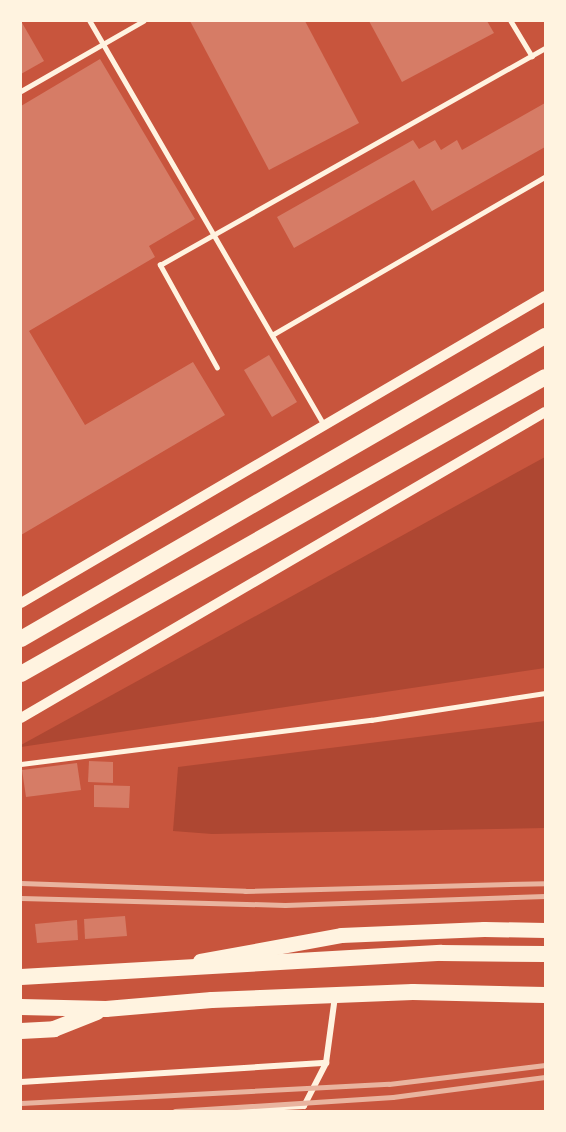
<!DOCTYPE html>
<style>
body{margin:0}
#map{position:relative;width:566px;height:1132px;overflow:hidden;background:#c8553d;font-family:"Space Grotesk",sans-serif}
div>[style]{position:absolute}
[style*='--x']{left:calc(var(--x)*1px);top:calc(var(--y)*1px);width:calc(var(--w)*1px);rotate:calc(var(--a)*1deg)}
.green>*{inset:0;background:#ae4732}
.building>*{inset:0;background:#d67c66}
.service>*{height:4.5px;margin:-2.25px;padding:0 2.25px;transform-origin:2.25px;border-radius:2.25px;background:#fff3e0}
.minor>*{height:6px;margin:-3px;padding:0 3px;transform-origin:3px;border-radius:3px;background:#fff3e0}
.tertiary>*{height:10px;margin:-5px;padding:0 5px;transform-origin:5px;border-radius:5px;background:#fff3e0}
.primary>*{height:15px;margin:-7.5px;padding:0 7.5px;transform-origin:7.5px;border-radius:7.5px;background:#fff3e0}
.trunk>*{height:16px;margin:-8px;padding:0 8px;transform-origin:8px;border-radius:8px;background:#fff3e0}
.rail>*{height:4.5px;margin:-2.25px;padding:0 2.25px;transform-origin:2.25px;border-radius:2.25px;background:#e9b49f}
span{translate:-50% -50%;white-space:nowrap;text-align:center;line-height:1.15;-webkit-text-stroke:4.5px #fff3e0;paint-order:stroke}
.frame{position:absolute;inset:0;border:22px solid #fff3e0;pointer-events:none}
</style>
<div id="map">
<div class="green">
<div style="clip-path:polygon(545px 457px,545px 668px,21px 747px,21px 745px)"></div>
<div style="clip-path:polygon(545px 721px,545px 828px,212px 834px,173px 831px,178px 767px)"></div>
</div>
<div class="building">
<div style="clip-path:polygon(21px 21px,44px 61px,21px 74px)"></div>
<div style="clip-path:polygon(190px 21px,305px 21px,359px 123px,269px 170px)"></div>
<div style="clip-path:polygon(369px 21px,487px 21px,494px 33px,402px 82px)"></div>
<div style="clip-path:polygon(100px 59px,195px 219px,149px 246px,155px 257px,29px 331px,85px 425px,193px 362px,225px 415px,21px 535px,21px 106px)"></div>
<div style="clip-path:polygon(545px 103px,545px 147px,432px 211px,414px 180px,294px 248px,277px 217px,413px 140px,419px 149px,435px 140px,441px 150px,457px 140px,462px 150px)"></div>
<div style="clip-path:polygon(269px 355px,297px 402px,272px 417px,244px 370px)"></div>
<div style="clip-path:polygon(89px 761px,113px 762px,113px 783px,88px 782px)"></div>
<div style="clip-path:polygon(77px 763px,81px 790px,26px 797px,22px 770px)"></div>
<div style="clip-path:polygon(94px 785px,130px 786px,129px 808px,94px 807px)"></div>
<div style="clip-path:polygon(125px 916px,127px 936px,85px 939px,84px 919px)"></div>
<div style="clip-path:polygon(77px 920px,78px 940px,37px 943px,35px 924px)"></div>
</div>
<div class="service">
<div style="--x:90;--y:21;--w:467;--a:59.9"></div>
<div style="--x:511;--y:21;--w:41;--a:59"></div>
<div style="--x:21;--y:91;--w:141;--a:-29.8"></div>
<div style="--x:272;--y:335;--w:315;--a:-30.1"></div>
<div style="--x:217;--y:368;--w:118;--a:-119"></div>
<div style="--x:160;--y:265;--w:442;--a:-29.4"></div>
<div style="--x:21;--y:764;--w:353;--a:-7.2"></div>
<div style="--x:371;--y:720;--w:176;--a:-8.8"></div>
</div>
<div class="minor">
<div style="--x:21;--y:1082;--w:306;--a:-3.6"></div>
<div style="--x:326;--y:1063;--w:68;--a:-82.3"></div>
<div style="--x:207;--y:1111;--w:97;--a:-3"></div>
<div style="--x:304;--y:1106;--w:48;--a:-62.9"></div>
</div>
<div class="tertiary">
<div style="--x:21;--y:603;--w:607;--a:-30.37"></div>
<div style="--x:21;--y:718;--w:607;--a:-30.28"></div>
</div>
<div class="primary">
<div style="--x:200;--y:961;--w:143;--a:-10.4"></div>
<div style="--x:341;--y:935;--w:143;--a:-2.4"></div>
<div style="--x:484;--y:929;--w:61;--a:0.9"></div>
</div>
<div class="trunk">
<div style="--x:21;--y:639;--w:605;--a:-30.04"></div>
<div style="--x:21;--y:674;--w:602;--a:-29.54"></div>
<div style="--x:21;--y:977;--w:421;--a:-3.3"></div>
<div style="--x:441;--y:953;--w:104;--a:0.6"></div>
<div style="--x:21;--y:1007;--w:85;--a:1.3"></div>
<div style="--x:106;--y:1009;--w:106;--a:-4.9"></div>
<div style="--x:212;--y:1000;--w:201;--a:-2.3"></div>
<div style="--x:413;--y:992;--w:132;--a:1.3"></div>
<div style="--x:21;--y:1031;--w:33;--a:-3"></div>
<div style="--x:54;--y:1029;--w:46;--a:-21.6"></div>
</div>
<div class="rail">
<div style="--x:21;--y:883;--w:224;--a:2"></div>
<div style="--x:245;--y:891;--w:300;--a:-1.5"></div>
<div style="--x:21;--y:898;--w:264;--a:1.5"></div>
<div style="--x:285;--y:905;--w:260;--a:-2"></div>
<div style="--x:21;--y:1103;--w:368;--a:-3"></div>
<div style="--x:389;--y:1084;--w:157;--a:-6.9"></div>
<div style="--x:175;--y:1111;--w:218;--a:-3.7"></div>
<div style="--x:393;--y:1097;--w:153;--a:-7.5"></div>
</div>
<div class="frame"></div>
</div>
